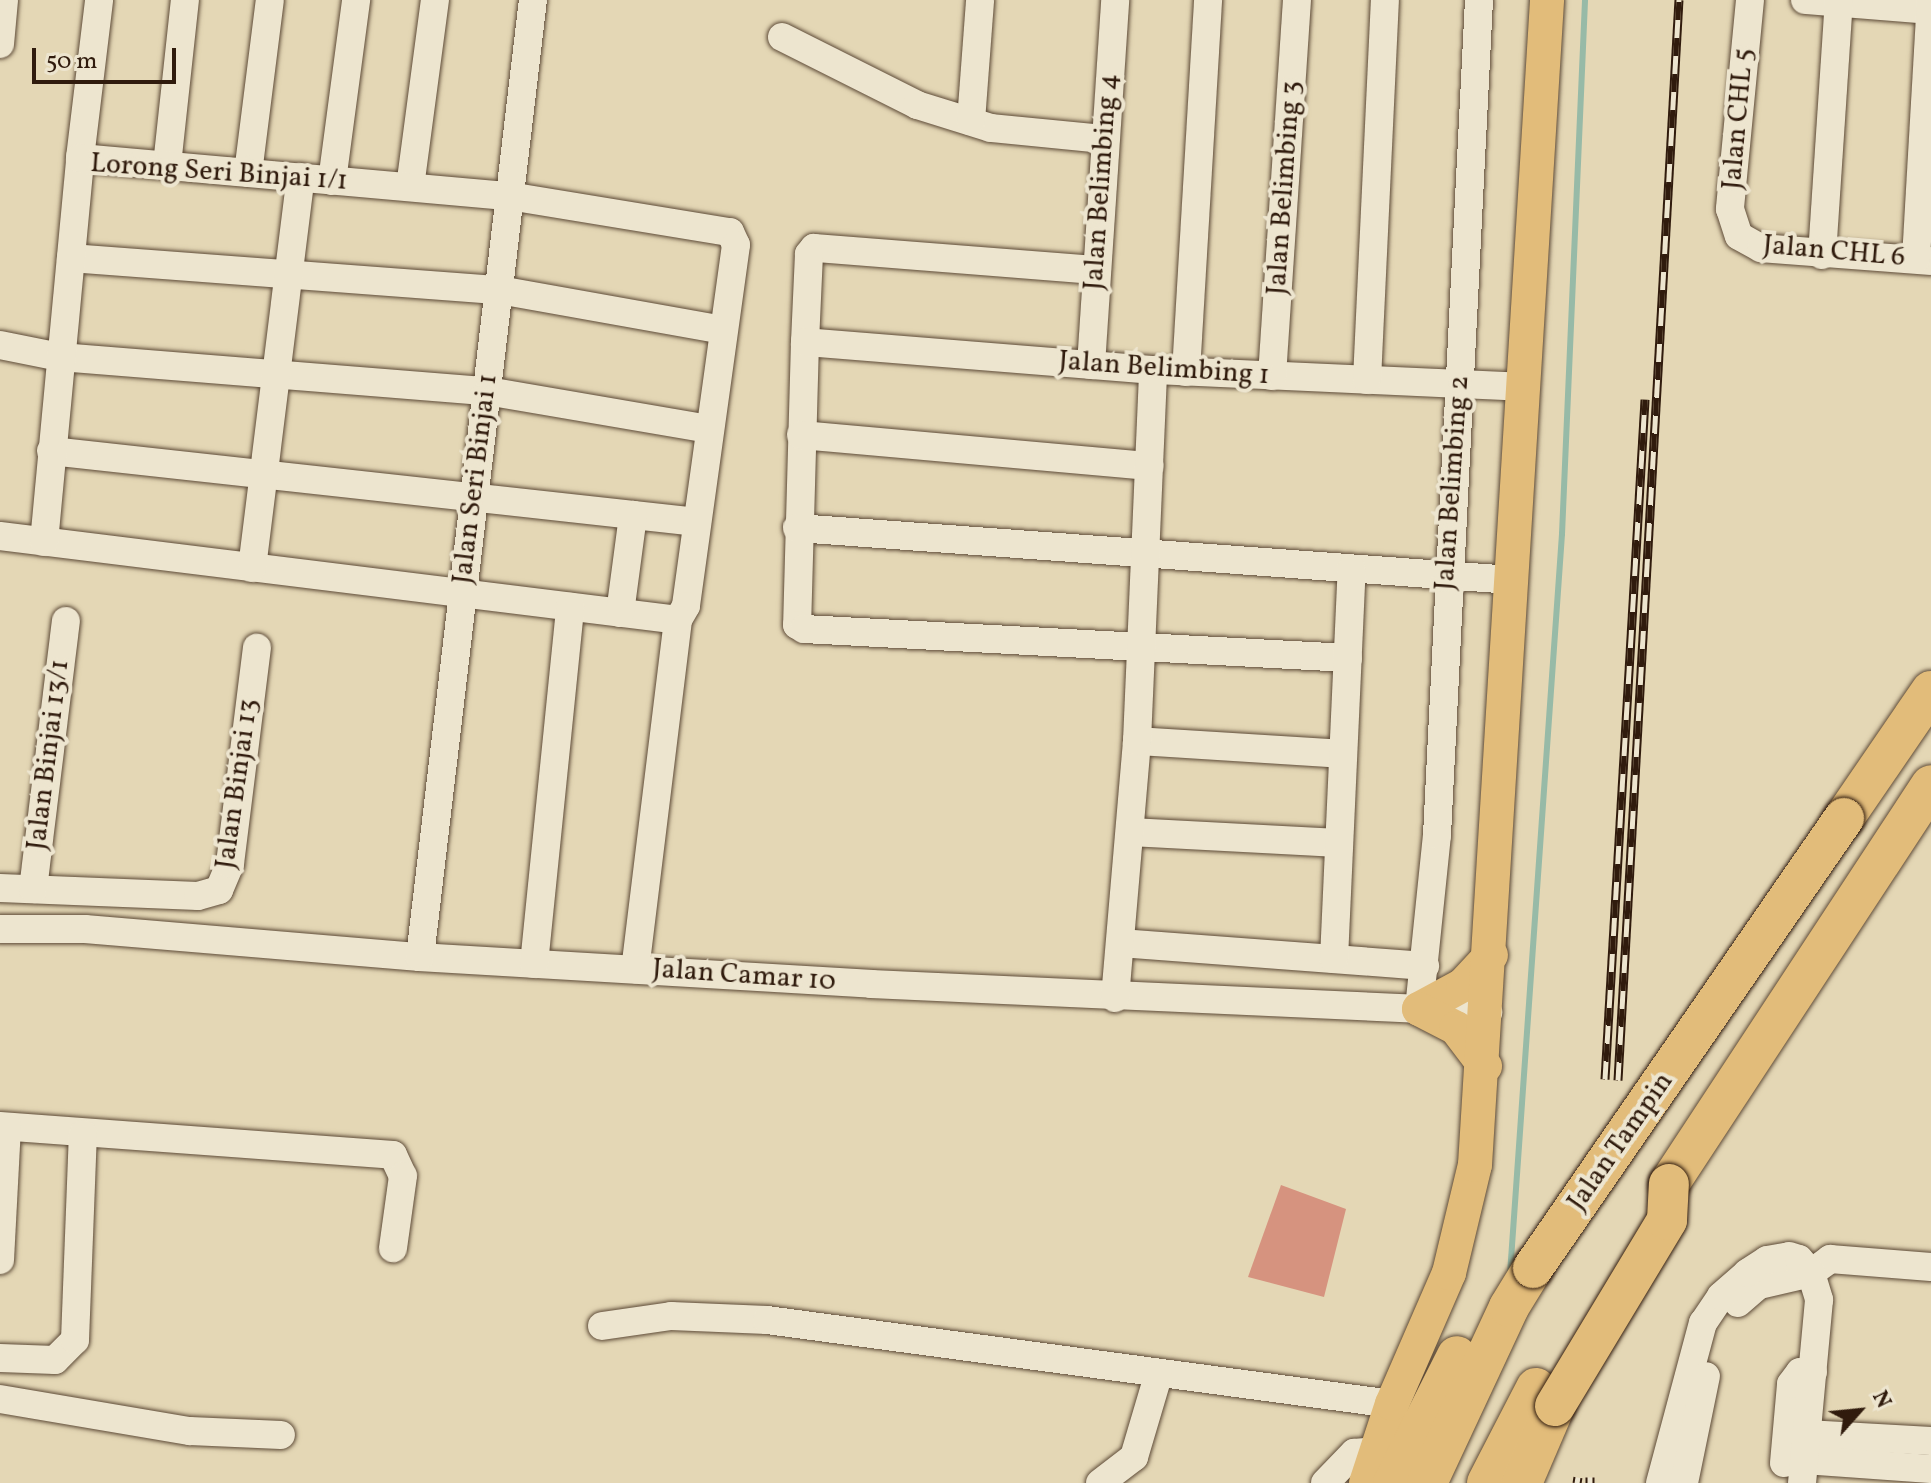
<!DOCTYPE html>
<style>
body{margin:0}
#map{position:relative;width:1931px;height:1483px;overflow:hidden;background:#e4d7b5;font-family:Vollkorn,serif}
div>[style]{position:absolute}
[style*='--x']{left:calc(var(--x)*1px);top:calc(var(--y)*1px);width:calc(var(--w)*1px);rotate:calc(var(--a)*1deg)}
.stream>*{height:6px;margin:-3px;padding:0 3px;transform-origin:3px;border-radius:3px;background:#97baa7}
.building>*{inset:0;background:#d6937f}
.roads{filter:drop-shadow(0 0 2px #5d4a37) drop-shadow(0 0 2px #5d4a37)}
.minor>*{height:28px;margin:-14px;padding:0 14px;transform-origin:14px;border-radius:14px;background:#ede5cf}
.major>*{height:34px;margin:-17px;padding:0 17px;transform-origin:17px;border-radius:17px;background:#e2bc7a}
.highway>*{height:40px;margin:-20px;padding:0 20px;transform-origin:20px;border-radius:20px;background:#e2bc7a}
.rail>*{height:9px;margin-top:-4.5px;transform-origin:0;background:repeating-linear-gradient(90deg,#ede5cf 0 18px,#301b0d 0 36px);box-sizing:border-box;border-block:2px solid #301b0d}
.bridges{filter:drop-shadow(0 0 2px #301b0d) drop-shadow(0 0 2px #301b0d)}
.highway-bridge>*{height:40px;margin:-20px;padding:0 20px;transform-origin:20px;border-radius:20px;background:#e2bc7a}
span{translate:-50% -50%;white-space:nowrap;text-align:center;line-height:1.15;-webkit-text-stroke:8px #ede5cf;paint-order:stroke}
.street-label{font-size:28px;color:#301b0d}
.north{position:absolute;left:1819px;top:1371px;width:80px;height:80px;-webkit-text-stroke:6px #ede5cf;paint-order:stroke;rotate:63deg;font-size:22px;font-weight:700;line-height:32px;text-align:center;color:#301b0d}
.north::after{content:'';display:block;margin:auto;width:28px;height:36px;background:#301b0d;clip-path:polygon(50% 0,100% 100%,50% 72%,0 100%)}
.scale{position:absolute;left:32px;top:48px;width:144px;height:36px;box-sizing:border-box;border:4px solid #301b0d;border-top:0;padding-left:10px;font-size:24px;line-height:28px;white-space:nowrap;color:#301b0d;-webkit-text-stroke:6px #ede5cf;paint-order:stroke}
</style>
<div id="map">
<div class="stream">
<div style="--x:1510;--y:1274;--w:742;--a:-85.98"></div>
<div style="--x:1562;--y:534;--w:534;--a:-87.53"></div>
</div>
<div class="building">
<div style="clip-path:polygon(1281px 1185px,1346px 1209px,1324px 1297px,1248px 1277px)"></div>
</div>
<div class="roads">
<div class="minor">
<div style="--x:1750;--y:0;--w:210;--a:95.5"></div>
<div style="--x:1730;--y:209;--w:28;--a:72"></div>
<div style="--x:1739;--y:236;--w:25;--a:29"></div>
<div style="--x:1761;--y:248;--w:170;--a:4.4"></div>
<div style="--x:1805;--y:0;--w:125;--a:4.6"></div>
<div style="--x:782;--y:37;--w:151;--a:26.7"></div>
<div style="--x:917;--y:105;--w:77;--a:17.3"></div>
<div style="--x:991;--y:128;--w:114;--a:5.6"></div>
<div style="--x:0;--y:44;--w:44;--a:-84.8"></div>
<div style="--x:971;--y:121;--w:121;--a:-85.7"></div>
<div style="--x:80;--y:158;--w:159;--a:-83.1"></div>
<div style="--x:167;--y:165;--w:166;--a:-83.8"></div>
<div style="--x:248;--y:173;--w:174;--a:-82.8"></div>
<div style="--x:332;--y:181;--w:183;--a:-82.4"></div>
<div style="--x:410;--y:187;--w:189;--a:-82.4"></div>
<div style="--x:1822;--y:255;--w:256;--a:-86.2"></div>
<div style="--x:71;--y:258;--w:429;--a:4.3"></div>
<div style="--x:499;--y:290;--w:228;--a:10.1"></div>
<div style="--x:1916;--y:259;--w:259;--a:-86.7"></div>
<div style="--x:1095;--y:270;--w:282;--a:-175.5"></div>
<div style="--x:814;--y:248;--w:8;--a:130"></div>
<div style="--x:809;--y:254;--w:88;--a:92.6"></div>
<div style="--x:805;--y:342;--w:283;--a:91.6"></div>
<div style="--x:797;--y:625;--w:8;--a:30"></div>
<div style="--x:804;--y:629;--w:545;--a:3.05"></div>
<div style="--x:805;--y:342;--w:349;--a:4.6"></div>
<div style="--x:1153;--y:370;--w:371;--a:2.6"></div>
<div style="--x:0;--y:345;--w:61;--a:11.3"></div>
<div style="--x:60;--y:357;--w:428;--a:4.6"></div>
<div style="--x:487;--y:391;--w:226;--a:9.7"></div>
<div style="--x:1091;--y:365;--w:366;--a:-86.2"></div>
<div style="--x:1186;--y:372;--w:373;--a:-86.6"></div>
<div style="--x:1272;--y:376;--w:377;--a:-86.2"></div>
<div style="--x:1367;--y:380;--w:380;--a:-87.3"></div>
<div style="--x:801;--y:435;--w:350;--a:5.1"></div>
<div style="--x:51;--y:451;--w:650;--a:6.27"></div>
<div style="--x:797;--y:528;--w:717;--a:4.16"></div>
<div style="--x:0;--y:536;--w:683;--a:7.06"></div>
<div style="--x:44;--y:542;--w:386;--a:-84.6"></div>
<div style="--x:80;--y:158;--w:431;--a:5.1"></div>
<div style="--x:509;--y:196;--w:224;--a:9.3"></div>
<div style="--x:730;--y:232;--w:14;--a:65"></div>
<div style="--x:736;--y:245;--w:364;--a:97.9"></div>
<div style="--x:686;--y:606;--w:16;--a:120"></div>
<div style="--x:678;--y:620;--w:352;--a:97"></div>
<div style="--x:252;--y:568;--w:394;--a:-82.9"></div>
<div style="--x:620;--y:613;--w:99;--a:-82.4"></div>
<div style="--x:1137;--y:741;--w:206;--a:3.6"></div>
<div style="--x:1130;--y:832;--w:209;--a:3"></div>
<div style="--x:0;--y:888;--w:198;--a:2.3"></div>
<div style="--x:198;--y:896;--w:22;--a:-16"></div>
<div style="--x:219;--y:890;--w:28;--a:-67"></div>
<div style="--x:230;--y:864;--w:218;--a:-82.9"></div>
<div style="--x:33;--y:889;--w:270;--a:-83"></div>
<div style="--x:0;--y:929;--w:85;--a:0"></div>
<div style="--x:85;--y:929;--w:336;--a:4.8"></div>
<div style="--x:420;--y:957;--w:452;--a:3.4"></div>
<div style="--x:871;--y:984;--w:618;--a:2.6"></div>
<div style="--x:1120;--y:943;--w:306;--a:4.3"></div>
<div style="--x:420;--y:957;--w:964;--a:-83.27"></div>
<div style="--x:1334;--y:959;--w:390;--a:-87.4"></div>
<div style="--x:534;--y:964;--w:359;--a:-84.2"></div>
<div style="--x:1115;--y:998;--w:258;--a:-85.1"></div>
<div style="--x:1137;--y:741;--w:371;--a:-87.5"></div>
<div style="--x:1419;--y:1009;--w:175;--a:-84.1"></div>
<div style="--x:1437;--y:835;--w:836;--a:-87.12"></div>
<div style="--x:0;--y:1126;--w:394;--a:4.2"></div>
<div style="--x:393;--y:1155;--w:23;--a:65"></div>
<div style="--x:403;--y:1176;--w:73;--a:97.9"></div>
<div style="--x:0;--y:1260;--w:133;--a:-87"></div>
<div style="--x:1738;--y:1303;--w:28;--a:-41"></div>
<div style="--x:1759;--y:1285;--w:53;--a:-13"></div>
<div style="--x:1811;--y:1273;--w:24;--a:-36"></div>
<div style="--x:1830;--y:1259;--w:101;--a:4.5"></div>
<div style="--x:602;--y:1326;--w:70;--a:-8.2"></div>
<div style="--x:671;--y:1316;--w:96;--a:2.4"></div>
<div style="--x:767;--y:1320;--w:631;--a:7.65"></div>
<div style="--x:0;--y:1358;--w:55;--a:2.1"></div>
<div style="--x:55;--y:1360;--w:28;--a:-45"></div>
<div style="--x:75;--y:1340;--w:206;--a:-87.8"></div>
<div style="--x:0;--y:1399;--w:193;--a:9.6"></div>
<div style="--x:190;--y:1431;--w:91;--a:2.5"></div>
<div style="--x:1806;--y:1434;--w:125;--a:3.2"></div>
<div style="--x:1804;--y:1460;--w:127;--a:4.1"></div>
<div style="--x:1784;--y:1463;--w:79;--a:-84.9"></div>
<div style="--x:1791;--y:1384;--w:15;--a:-53"></div>
<div style="--x:1800;--y:1372;--w:13;--a:0"></div>
<div style="--x:1100;--y:1483;--w:43;--a:-37.4"></div>
<div style="--x:1134;--y:1457;--w:84;--a:-73.5"></div>
<div style="--x:1325;--y:1483;--w:42;--a:-46"></div>
<div style="--x:1354;--y:1453;--w:21;--a:-5"></div>
<div style="--x:1660;--y:1483;--w:166;--a:-75"></div>
<div style="--x:1703;--y:1323;--w:32;--a:-56"></div>
<div style="--x:1721;--y:1296;--w:35;--a:-41"></div>
<div style="--x:1747;--y:1273;--w:24;--a:-33"></div>
<div style="--x:1767;--y:1260;--w:22;--a:-10"></div>
<div style="--x:1789;--y:1256;--w:10;--a:17"></div>
<div style="--x:1799;--y:1259;--w:18;--a:49"></div>
<div style="--x:1811;--y:1273;--w:28;--a:73"></div>
<div style="--x:1819;--y:1300;--w:184;--a:95.3"></div>
<div style="--x:1684;--y:1483;--w:109;--a:-78.4"></div>
</div>
<div class="major">
<div style="--x:1419;--y:1009;--w:50;--a:-28.6"></div>
<div style="--x:1463;--y:985;--w:41;--a:-47"></div>
<div style="--x:1419;--y:1009;--w:42;--a:27.2"></div>
<div style="--x:1456;--y:1028;--w:48;--a:52.7"></div>
<div style="--x:1366;--y:1483;--w:83;--a:-71.8"></div>
<div style="--x:1392;--y:1404;--w:143;--a:-66.5"></div>
<div style="--x:1449;--y:1273;--w:111;--a:-76.5"></div>
<div style="--x:1475;--y:1165;--w:1167;--a:-86.46"></div>
</div>
<div class="highway">
<div style="--x:1844;--y:818;--w:154;--a:-55.6"></div>
<div style="--x:1669;--y:1184;--w:477;--a:-56.7"></div>
<div style="--x:1393;--y:1483;--w:142;--a:-63.3"></div>
<div style="--x:1427;--y:1483;--w:194;--a:-65"></div>
<div style="--x:1509;--y:1307;--w:46;--a:-58.4"></div>
<div style="--x:1487;--y:1483;--w:107;--a:-62.7"></div>
<div style="--x:1522;--y:1483;--w:84;--a:-66.8"></div>
</div>
</div>
<div class="rail">
<div style="--x:1605;--y:1079;--w:681;--a:-86.63"></div>
<div style="--x:1618;--y:1080;--w:1082;--a:-86.77"></div>
<div style="--x:1577;--y:1483;--w:6;--a:-81"></div>
<div style="--x:1590;--y:1483;--w:6;--a:-90"></div>
</div>
<div class="bridges">
<div class="highway-bridge">
<div style="--x:1533;--y:1268;--w:547;--a:-55.35"></div>
<div style="--x:1555;--y:1406;--w:217;--a:-58.9"></div>
<div style="--x:1667;--y:1220;--w:36;--a:-87"></div>
</div>
</div>
<div class="street-label">
<span style="left:1739px;top:119px;rotate:-85deg">Jalan CHL 5</span>
<span style="left:219px;top:173px;rotate:4deg">Lorong Seri Binjai 1/1</span>
<span style="left:1102px;top:182px;rotate:-86deg">Jalan Belimbing 4</span>
<span style="left:1285px;top:188px;rotate:-86deg">Jalan Belimbing 3</span>
<span style="left:1834px;top:252px;rotate:5deg">Jalan CHL 6</span>
<span style="left:1164px;top:369px;rotate:4deg">Jalan Belimbing 1</span>
<span style="left:476px;top:479px;rotate:-83deg">Jalan Seri Binjai 1</span>
<span style="left:1453px;top:483px;rotate:-86deg">Jalan Belimbing 2</span>
<span style="left:49px;top:755px;rotate:-83deg">Jalan Binjai 13/1</span>
<span style="left:238px;top:784px;rotate:-82deg">Jalan Binjai 13</span>
<span style="left:744px;top:976px;rotate:4deg">Jalan Camar 10</span>
<span style="left:1621px;top:1142px;rotate:-55deg">Jalan Tampin</span>
</div>
<div class="north">N</div>
<div class="scale">50 m</div>
</div>
